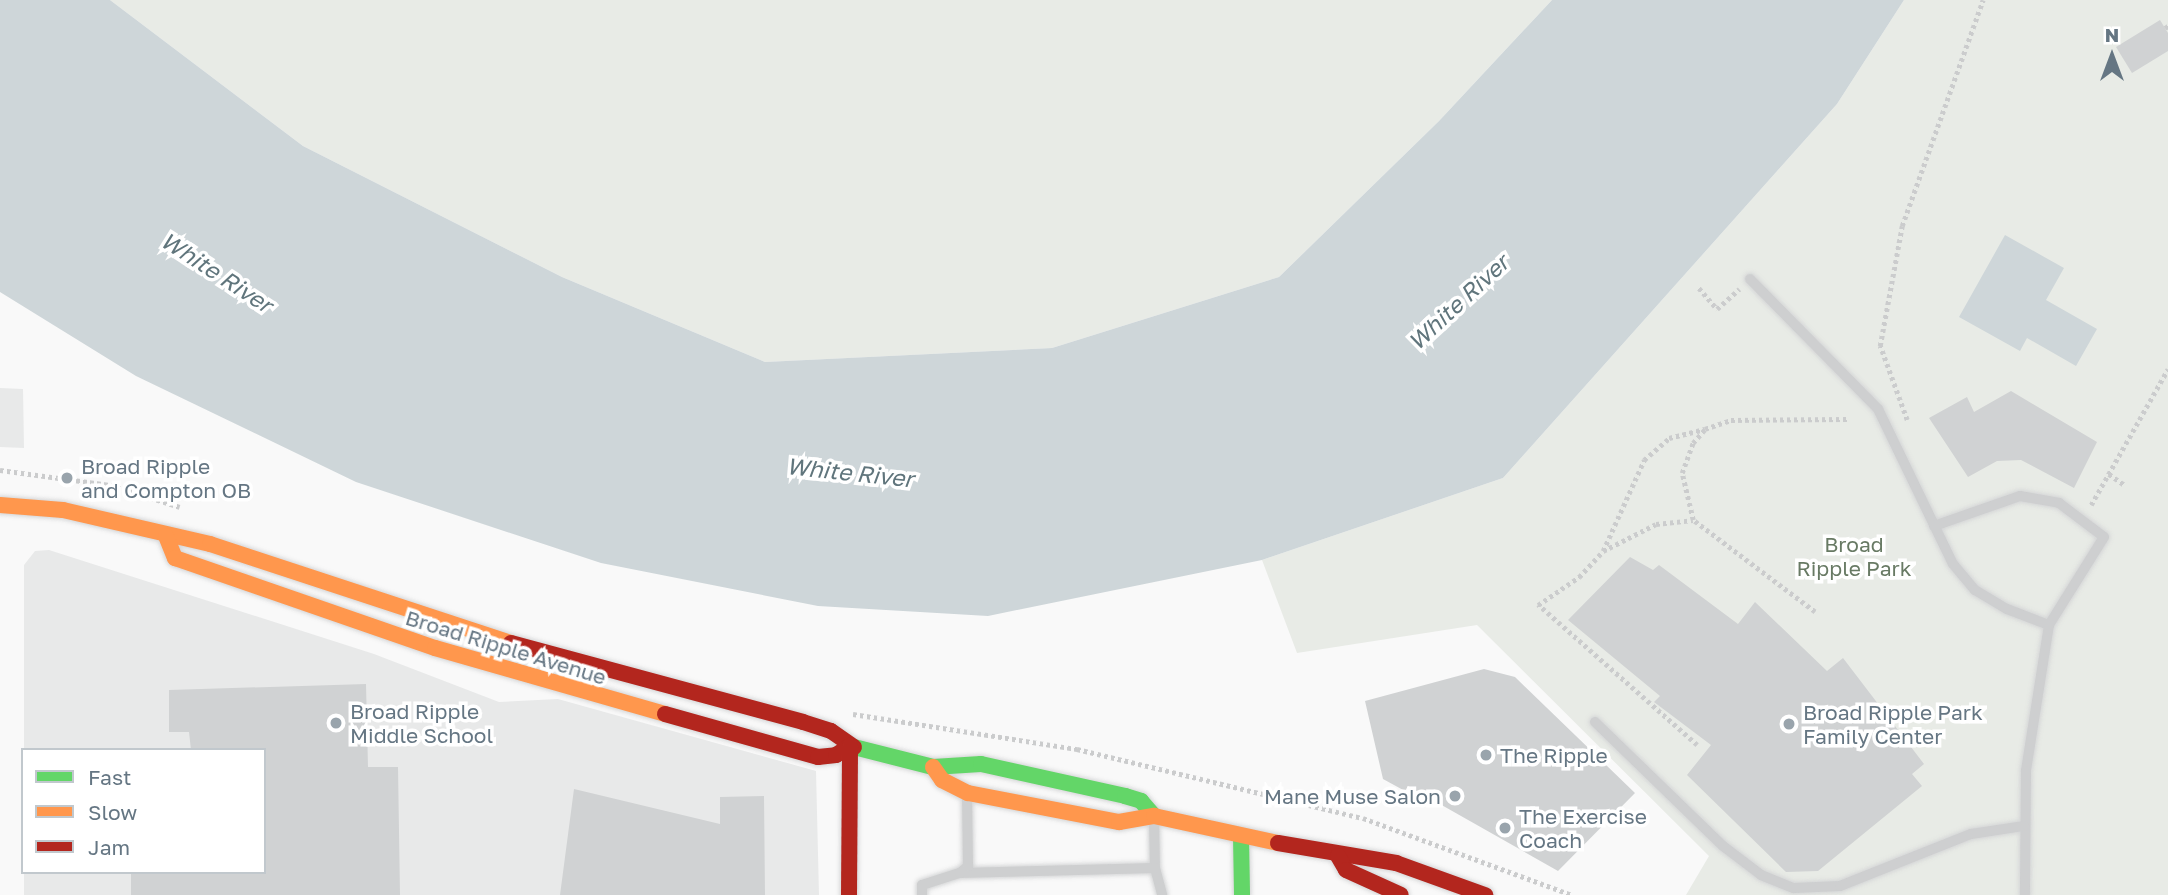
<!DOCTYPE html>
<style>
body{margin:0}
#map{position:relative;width:2168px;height:895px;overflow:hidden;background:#f9f9f9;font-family:"Golos Text",sans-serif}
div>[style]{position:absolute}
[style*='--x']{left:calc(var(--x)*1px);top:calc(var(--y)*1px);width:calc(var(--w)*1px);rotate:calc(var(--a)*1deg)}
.built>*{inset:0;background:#e8e9e9}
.green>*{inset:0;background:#e8ebe6}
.water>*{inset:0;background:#ced6d9}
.building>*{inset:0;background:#d0d2d3}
.path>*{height:4.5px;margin-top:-2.25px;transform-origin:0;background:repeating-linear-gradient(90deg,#cbcccd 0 3.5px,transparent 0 7px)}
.roads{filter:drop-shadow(0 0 2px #d5d6d7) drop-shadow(0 0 2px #d5d6d7)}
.lane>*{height:10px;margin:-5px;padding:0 5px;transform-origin:5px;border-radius:5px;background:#cecfd0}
.fast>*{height:16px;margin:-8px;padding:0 8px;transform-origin:8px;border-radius:8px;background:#63d668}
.slow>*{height:16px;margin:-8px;padding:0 8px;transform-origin:8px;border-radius:8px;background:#ff974d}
.jam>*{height:16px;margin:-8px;padding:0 8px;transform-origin:8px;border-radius:8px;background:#b3261e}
.dots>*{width:19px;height:19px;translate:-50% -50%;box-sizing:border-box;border:4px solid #fff;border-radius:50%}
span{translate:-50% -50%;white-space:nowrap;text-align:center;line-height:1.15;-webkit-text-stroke:7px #fff;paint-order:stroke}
.poi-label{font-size:21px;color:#657683}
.left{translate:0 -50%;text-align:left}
.right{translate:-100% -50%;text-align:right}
.park-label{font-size:21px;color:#687a64}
.street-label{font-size:21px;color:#657683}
.water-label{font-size:23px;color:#60757c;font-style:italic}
.legend{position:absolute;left:21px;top:748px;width:245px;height:126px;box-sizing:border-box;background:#fff;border:2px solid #c1c8cd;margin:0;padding:9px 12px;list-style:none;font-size:21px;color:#657683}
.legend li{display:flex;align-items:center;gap:14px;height:35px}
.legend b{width:35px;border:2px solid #c1c8cd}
.north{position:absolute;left:2077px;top:21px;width:70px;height:70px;-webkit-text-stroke:5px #fff;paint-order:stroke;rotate:0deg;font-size:19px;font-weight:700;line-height:28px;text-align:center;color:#657683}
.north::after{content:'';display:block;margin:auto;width:24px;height:32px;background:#657683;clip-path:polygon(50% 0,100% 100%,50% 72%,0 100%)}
</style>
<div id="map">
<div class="built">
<div style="clip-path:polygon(0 388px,23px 389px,24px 448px,0 447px)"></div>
<div style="clip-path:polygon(49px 550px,374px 654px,499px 702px,558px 699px,816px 771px,819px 895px,24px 895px,24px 872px,264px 872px,264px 750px,24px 750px,24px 565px,35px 551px)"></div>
</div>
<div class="green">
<div style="clip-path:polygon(110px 0,1552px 0,1439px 121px,1279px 277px,1052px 348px,765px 362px,562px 277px,303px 146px)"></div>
<div style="clip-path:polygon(1904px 0,2168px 0,2168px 895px,1686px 895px,1709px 856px,1477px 625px,1297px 653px,1262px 560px,1503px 478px,1837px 104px)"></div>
</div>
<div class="water">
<div style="clip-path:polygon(0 0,110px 0,303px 146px,562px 277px,765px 362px,1052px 348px,1279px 277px,1439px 121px,1552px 0,1904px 0,1837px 104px,1503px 478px,1262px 560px,988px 616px,818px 606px,601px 563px,356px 482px,136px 376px,0 292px)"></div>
<div style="clip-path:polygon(2005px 235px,2064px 268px,2046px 300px,2097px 329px,2076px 366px,2027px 338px,2020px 351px,1959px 317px)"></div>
</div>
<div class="building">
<div style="clip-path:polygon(2160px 20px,2168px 33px,2168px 51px,2132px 73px,2116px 47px)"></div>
<div style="clip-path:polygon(2011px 391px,2097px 442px,2074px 488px,2021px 460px,1997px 461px,1968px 477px,1929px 418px,1967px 397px,1974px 412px)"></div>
<div style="clip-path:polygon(1630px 557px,1653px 570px,1659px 565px,1738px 624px,1755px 602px,1827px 671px,1843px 658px,1924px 764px,1912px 774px,1922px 786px,1818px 871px,1786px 872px,1687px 775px,1711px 745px,1654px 702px,1660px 696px,1568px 620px)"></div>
<div style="clip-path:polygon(1484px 669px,1515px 677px,1635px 793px,1558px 871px,1408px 786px,1405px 791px,1383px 779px,1365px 701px)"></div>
<div style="clip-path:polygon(366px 684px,368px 767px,398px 767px,400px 895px,131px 895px,131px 872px,264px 872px,264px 750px,191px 750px,189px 732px,169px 732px,169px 690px)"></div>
<div style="clip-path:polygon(574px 789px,720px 824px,720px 797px,764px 796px,765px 895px,560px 895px)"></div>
</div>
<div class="path">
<div style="--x:2165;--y:28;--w:4;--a:-34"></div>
<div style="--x:1699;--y:288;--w:28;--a:49"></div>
<div style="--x:1717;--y:309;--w:30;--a:-42"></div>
<div style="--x:1907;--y:420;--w:79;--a:-110"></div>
<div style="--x:1880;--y:346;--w:122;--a:-79.6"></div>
<div style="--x:1902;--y:226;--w:240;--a:-70.3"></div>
<div style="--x:0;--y:470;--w:111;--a:7.8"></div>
<div style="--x:110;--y:485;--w:73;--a:17.4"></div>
<div style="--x:2109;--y:474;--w:19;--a:35"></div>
<div style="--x:2091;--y:505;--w:156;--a:-60.5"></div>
<div style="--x:1603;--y:551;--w:59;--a:-27"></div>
<div style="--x:1656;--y:524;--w:37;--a:-6"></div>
<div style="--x:1815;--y:612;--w:153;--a:-143"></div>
<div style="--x:1693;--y:520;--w:48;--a:-103.2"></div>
<div style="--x:1682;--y:473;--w:32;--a:-70"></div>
<div style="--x:1693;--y:443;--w:18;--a:-49"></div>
<div style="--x:1705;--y:429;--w:28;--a:-19"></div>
<div style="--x:1731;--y:420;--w:118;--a:-0.5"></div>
<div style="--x:853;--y:714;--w:227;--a:8.9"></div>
<div style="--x:1077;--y:749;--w:294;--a:13.6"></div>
<div style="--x:1363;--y:818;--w:223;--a:20.2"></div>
<div style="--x:1697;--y:745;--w:212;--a:-138.6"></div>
<div style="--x:1538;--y:605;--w:50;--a:-34.3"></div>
<div style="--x:1579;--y:577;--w:35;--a:-47"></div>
<div style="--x:1603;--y:551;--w:100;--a:-65.7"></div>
<div style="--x:1644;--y:460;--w:33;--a:-41"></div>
<div style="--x:1669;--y:438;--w:37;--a:-14"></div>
</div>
<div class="roads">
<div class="lane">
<div style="--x:1750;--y:279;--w:182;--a:45.4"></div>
<div style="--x:1878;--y:409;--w:172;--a:64.2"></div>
<div style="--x:1953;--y:564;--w:34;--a:50"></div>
<div style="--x:1975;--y:590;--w:37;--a:31"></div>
<div style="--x:2007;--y:609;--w:45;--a:20.9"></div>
<div style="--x:2049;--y:625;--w:148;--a:99"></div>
<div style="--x:2026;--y:771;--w:124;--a:90.5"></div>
<div style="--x:1934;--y:526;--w:91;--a:-19.2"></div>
<div style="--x:2020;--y:496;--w:40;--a:10"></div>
<div style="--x:2059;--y:503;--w:56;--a:37.1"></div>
<div style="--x:2104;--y:537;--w:104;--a:122"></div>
<div style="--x:1595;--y:722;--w:178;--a:44.1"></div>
<div style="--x:1723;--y:846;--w:48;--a:37.3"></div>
<div style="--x:1761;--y:875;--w:35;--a:22"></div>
<div style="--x:1794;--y:888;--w:46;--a:-2.5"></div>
<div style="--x:1840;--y:886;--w:141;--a:-21.7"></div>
<div style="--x:1971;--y:834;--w:54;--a:-8.6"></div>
<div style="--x:1154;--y:818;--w:50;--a:88.9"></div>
<div style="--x:1155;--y:868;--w:28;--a:75"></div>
<div style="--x:960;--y:873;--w:195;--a:-1.5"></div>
<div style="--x:922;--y:895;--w:10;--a:-90"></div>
<div style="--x:922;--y:885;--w:40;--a:-18"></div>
<div style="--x:960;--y:873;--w:11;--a:-41"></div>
<div style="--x:968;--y:866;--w:71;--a:-90.8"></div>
</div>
<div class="fast">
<div style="--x:854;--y:747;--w:81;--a:14.2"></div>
<div style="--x:933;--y:767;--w:48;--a:-3.6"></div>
<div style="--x:981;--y:764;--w:148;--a:12.5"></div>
<div style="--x:1125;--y:796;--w:17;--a:17"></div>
<div style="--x:1141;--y:801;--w:20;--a:49"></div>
<div style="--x:1241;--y:836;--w:59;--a:89"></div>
</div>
<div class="slow">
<div style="--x:0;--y:505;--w:63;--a:4.5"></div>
<div style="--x:63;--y:510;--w:151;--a:13"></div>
<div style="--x:210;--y:544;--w:317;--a:18.2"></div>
<div style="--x:166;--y:536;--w:24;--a:68"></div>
<div style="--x:175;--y:558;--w:275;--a:19.1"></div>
<div style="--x:435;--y:648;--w:239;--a:16"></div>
<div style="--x:933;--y:767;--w:16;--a:55"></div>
<div style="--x:942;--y:780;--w:29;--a:27"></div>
<div style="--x:968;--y:793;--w:154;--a:10.9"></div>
<div style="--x:1119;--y:822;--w:36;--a:-10"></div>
<div style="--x:1154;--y:816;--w:127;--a:12.3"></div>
</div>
<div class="jam">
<div style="--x:511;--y:643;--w:302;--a:15.1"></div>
<div style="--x:803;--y:722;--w:29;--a:18"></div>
<div style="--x:831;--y:731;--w:28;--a:35"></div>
<div style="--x:665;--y:714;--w:159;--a:15.7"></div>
<div style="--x:818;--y:757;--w:18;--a:-6"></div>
<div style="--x:836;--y:755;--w:17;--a:-33"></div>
<div style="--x:1278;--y:843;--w:120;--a:9.6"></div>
<div style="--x:1396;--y:863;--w:95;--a:19.8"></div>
<div style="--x:1338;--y:856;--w:16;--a:60"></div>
<div style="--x:1346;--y:870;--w:60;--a:24.4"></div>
<div style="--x:849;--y:895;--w:149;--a:-89.6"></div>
</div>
</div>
<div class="dots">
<div style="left:67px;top:478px;background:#99a4ac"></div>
<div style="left:336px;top:723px;background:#99a4ac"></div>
<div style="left:1789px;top:724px;background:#99a4ac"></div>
<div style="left:1486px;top:755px;background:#99a4ac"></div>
<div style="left:1455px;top:796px;background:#99a4ac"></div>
<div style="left:1505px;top:828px;background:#99a4ac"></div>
</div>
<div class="poi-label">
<span class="left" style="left:81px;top:478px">Broad Ripple<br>and Compton OB</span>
<span class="left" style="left:350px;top:723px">Broad Ripple<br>Middle School</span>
<span class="left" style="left:1803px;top:724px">Broad Ripple Park<br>Family Center</span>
<span class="left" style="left:1500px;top:755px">The Ripple</span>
<span class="right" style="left:1441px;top:796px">Mane Muse Salon</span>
<span class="left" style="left:1519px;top:828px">The Exercise<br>Coach</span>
</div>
<div class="park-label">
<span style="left:1854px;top:556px">Broad<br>Ripple Park</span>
</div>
<div class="street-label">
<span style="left:506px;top:647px;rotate:17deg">Broad Ripple Avenue</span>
</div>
<div class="water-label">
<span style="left:217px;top:272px;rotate:33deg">White River</span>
<span style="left:1458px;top:302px;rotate:-43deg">White River</span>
<span style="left:850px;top:472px;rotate:6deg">White River</span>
</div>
<ul class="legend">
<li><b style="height:9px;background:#63d668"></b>Fast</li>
<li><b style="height:9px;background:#ff974d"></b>Slow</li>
<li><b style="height:9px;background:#b3261e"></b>Jam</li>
</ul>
<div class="north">N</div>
</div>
